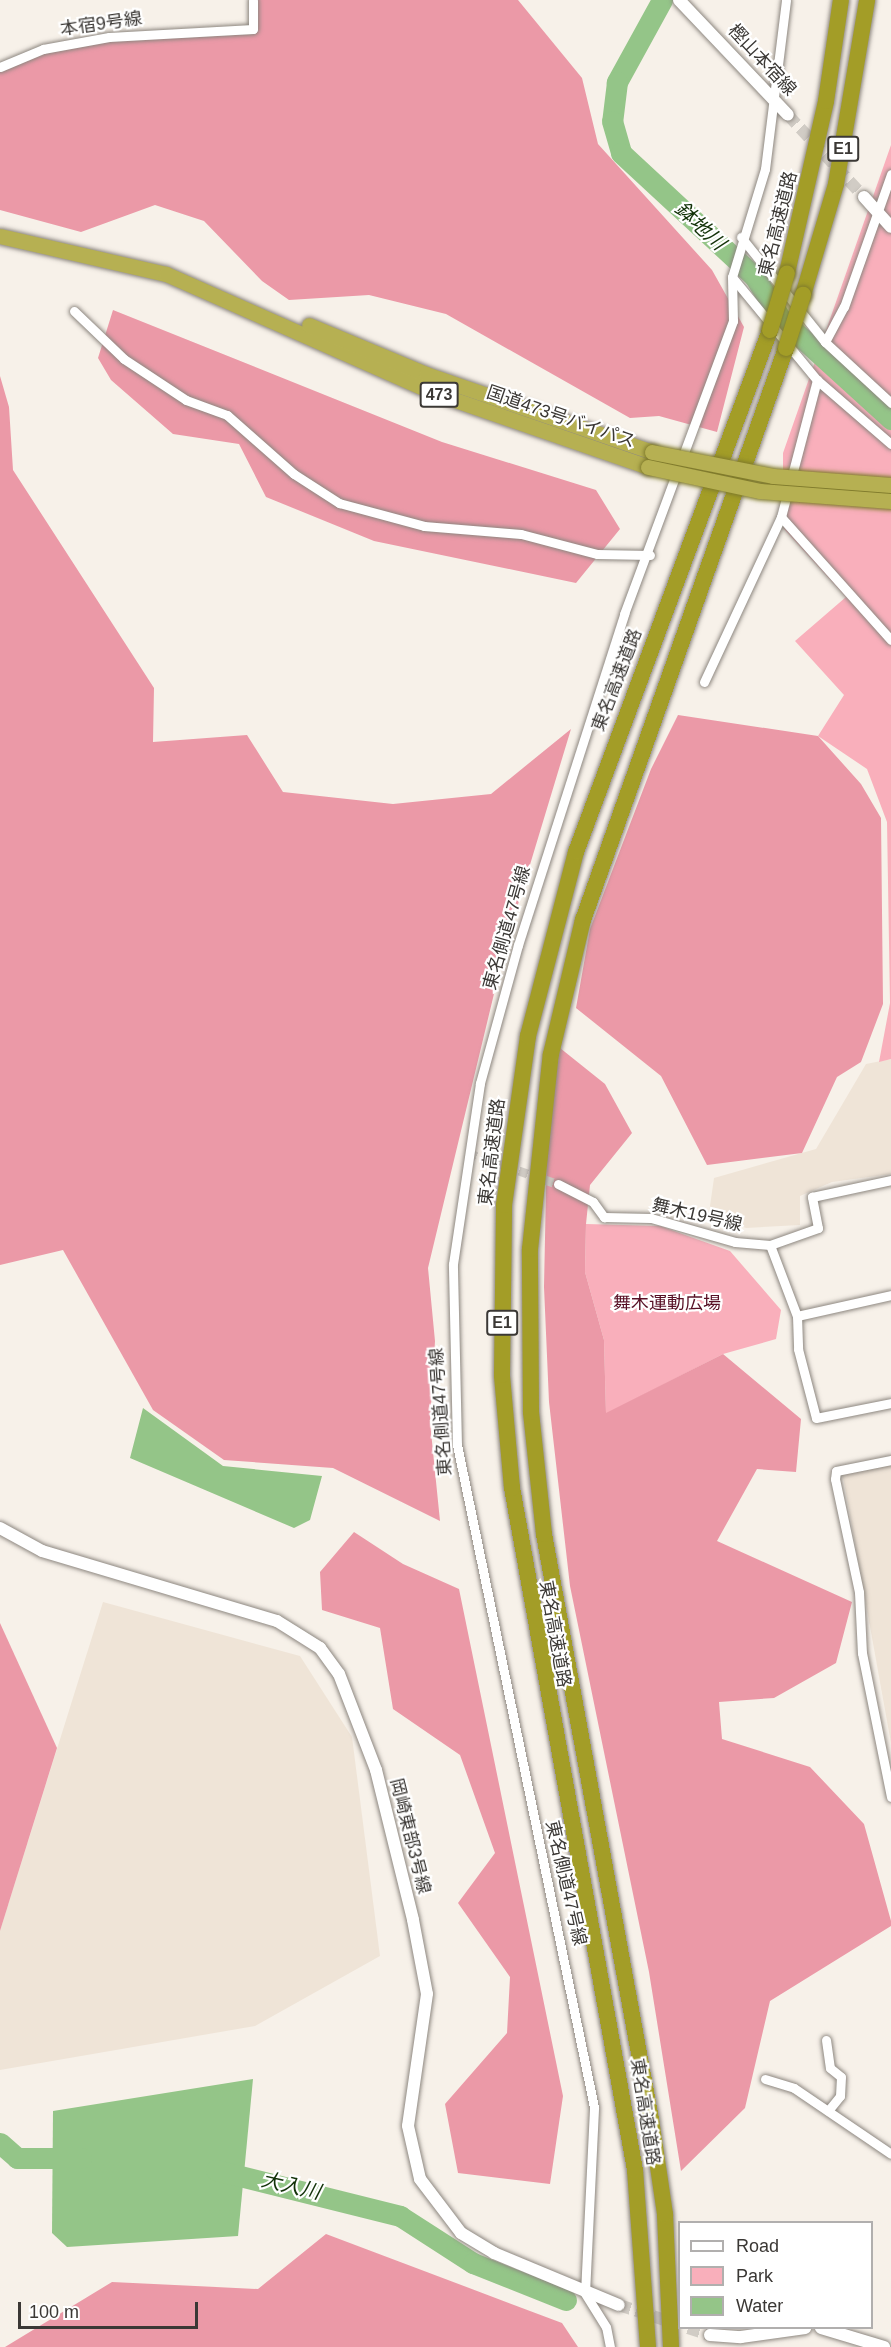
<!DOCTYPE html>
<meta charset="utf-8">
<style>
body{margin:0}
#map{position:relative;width:891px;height:2347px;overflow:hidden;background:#f7f1e9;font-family:Helvetica,"Noto Sans JP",sans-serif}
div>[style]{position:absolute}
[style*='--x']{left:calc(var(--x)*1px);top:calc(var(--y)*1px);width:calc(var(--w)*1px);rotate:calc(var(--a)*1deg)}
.built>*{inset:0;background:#efe4d7}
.green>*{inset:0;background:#f9afbb}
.forest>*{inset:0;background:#eb99a7}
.water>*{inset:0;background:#94c588}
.river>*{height:21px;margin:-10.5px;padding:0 10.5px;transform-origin:10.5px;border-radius:10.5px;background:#94c588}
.minor-tunnel>*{height:9px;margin-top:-4.5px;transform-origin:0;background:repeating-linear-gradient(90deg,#d1ccc5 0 9px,transparent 0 13.5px)}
.tertiary-tunnel>*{height:12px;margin-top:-6px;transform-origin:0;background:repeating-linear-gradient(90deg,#d1ccc5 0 12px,transparent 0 18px)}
.roads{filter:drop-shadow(0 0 2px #8d8780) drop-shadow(0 0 2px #8d8780)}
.minor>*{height:9px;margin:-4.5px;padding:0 4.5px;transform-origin:4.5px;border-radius:4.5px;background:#fff}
.tertiary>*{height:12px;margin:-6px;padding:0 6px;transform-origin:6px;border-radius:6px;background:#fff}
.trunk>*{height:15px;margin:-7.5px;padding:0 7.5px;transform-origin:7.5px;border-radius:7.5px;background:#b6b052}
.motorway>*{height:16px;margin:-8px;padding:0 8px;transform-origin:8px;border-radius:8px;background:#a39d27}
.bridges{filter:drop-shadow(0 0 2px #7f7a2c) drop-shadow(0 0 2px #7f7a2c)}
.trunk-bridge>*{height:15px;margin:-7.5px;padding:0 7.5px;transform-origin:7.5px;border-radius:7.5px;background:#b6b052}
.motorway-bridge>*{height:16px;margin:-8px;padding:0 8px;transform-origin:8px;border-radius:8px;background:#a39d27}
span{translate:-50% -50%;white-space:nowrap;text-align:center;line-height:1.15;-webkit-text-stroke:4.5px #fff;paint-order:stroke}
.shield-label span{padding:2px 4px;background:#fff;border:2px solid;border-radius:4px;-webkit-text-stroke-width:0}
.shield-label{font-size:16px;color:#3b3835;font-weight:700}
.street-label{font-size:18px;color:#3b3835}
.park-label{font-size:18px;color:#571025}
.water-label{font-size:20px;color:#123208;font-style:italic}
.legend{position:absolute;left:678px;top:2221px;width:195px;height:108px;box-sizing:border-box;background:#fff;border:2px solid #b1afae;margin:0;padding:8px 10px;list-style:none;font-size:18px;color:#3b3835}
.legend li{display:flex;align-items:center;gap:12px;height:30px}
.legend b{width:30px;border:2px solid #b1afae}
.scale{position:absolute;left:18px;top:2302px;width:180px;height:27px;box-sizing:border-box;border:3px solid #3b3835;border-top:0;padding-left:8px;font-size:18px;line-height:21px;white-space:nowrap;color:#3b3835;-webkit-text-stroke:4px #fff;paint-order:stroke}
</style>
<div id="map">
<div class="built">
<div style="clip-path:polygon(891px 1059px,891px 1174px,832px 1182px,800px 1196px,800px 1225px,746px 1228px,709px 1213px,714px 1178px,816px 1149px,866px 1064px)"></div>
<div style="clip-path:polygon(891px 1460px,891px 1743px,842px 1471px)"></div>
<div style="clip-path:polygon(103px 1602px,300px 1656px,352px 1737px,380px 1956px,255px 2026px,0 2070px,0 1931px)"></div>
</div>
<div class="green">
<div style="clip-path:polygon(891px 145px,891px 1059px,879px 1062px,890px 1003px,887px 822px,867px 769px,818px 736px,844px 695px,795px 641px,846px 597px,783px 528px,783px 453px)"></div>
<div style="clip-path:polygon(586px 1224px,660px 1226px,730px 1251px,781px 1310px,776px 1339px,723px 1354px,606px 1414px,604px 1340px,585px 1272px)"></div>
</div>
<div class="forest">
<div style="clip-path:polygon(256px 0,518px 0,582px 78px,598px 144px,712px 270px,744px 327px,717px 432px,659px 416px,630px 418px,446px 314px,369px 295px,289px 300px,262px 281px,204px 221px,155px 205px,81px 232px,0 210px,0 70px,43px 54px,109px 41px,256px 34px)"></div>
<div style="clip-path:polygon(113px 310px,442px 442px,596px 490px,620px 529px,576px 583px,374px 541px,266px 497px,239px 444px,173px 434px,111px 380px,98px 358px)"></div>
<div style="clip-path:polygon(0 376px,9px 407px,13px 470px,154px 688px,153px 742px,247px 735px,283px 792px,393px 804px,491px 794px,571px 729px,506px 944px,428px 1268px,435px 1341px,430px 1422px,440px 1521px,333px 1468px,224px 1460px,153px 1410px,63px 1250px,0 1265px)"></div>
<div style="clip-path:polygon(678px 715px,818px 736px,861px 784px,881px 818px,883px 1004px,861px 1062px,837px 1077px,802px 1153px,707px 1165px,661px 1076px,576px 1008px,590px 929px,651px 769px)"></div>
<div style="clip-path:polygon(560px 1048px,605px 1084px,632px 1133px,590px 1185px,586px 1224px,585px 1272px,604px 1340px,606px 1413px,723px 1354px,801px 1419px,796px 1472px,757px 1469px,717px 1541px,852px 1602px,836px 1663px,774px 1698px,719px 1702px,722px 1739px,810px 1767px,864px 1824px,891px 1921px,891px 1926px,770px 2001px,745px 2108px,681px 2171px,649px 1972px,570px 1586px,549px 1402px,544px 1287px,547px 1141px)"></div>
<div style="clip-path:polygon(354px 1532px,403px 1564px,459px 1589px,563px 2096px,550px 2184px,458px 2173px,445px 2104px,507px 2033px,510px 1977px,458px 1903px,495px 1853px,460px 1755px,393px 1709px,380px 1628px,322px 1610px,320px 1572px)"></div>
<div style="clip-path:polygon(0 1623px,57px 1748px,0 1931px)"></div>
<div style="clip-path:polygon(326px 2234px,562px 2323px,578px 2347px,5px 2347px,112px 2282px,258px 2289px)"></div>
</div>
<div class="water">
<div style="clip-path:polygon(143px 1408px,223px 1466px,322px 1476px,310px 1520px,294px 1528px,130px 1458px)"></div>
<div style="clip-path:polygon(253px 2079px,238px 2236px,67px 2247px,52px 2233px,53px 2111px)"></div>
</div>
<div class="river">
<div style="--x:662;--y:0;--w:94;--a:118.8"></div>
<div style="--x:617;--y:82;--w:39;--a:97"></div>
<div style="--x:612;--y:121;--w:33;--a:74"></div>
<div style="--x:621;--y:153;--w:181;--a:42.8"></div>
<div style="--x:754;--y:276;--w:51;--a:57.9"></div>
<div style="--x:781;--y:319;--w:149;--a:42.3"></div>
<div style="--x:0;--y:2143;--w:23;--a:41"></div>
<div style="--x:17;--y:2158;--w:64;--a:0"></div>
<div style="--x:216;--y:2170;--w:190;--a:14"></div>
<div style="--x:400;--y:2216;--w:87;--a:32.8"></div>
<div style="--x:473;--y:2263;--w:100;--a:21.7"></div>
</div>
<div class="minor-tunnel">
<div style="--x:468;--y:1153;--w:95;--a:19"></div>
</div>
<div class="tertiary-tunnel">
<div style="--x:788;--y:115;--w:112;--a:47.2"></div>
<div style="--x:619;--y:2305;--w:64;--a:18.2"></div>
<div style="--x:688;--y:2328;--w:23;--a:18"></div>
</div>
<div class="roads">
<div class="minor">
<div style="--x:0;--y:67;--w:47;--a:-22.7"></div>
<div style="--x:43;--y:49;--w:67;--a:-10.3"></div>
<div style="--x:109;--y:37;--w:144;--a:-3.2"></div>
<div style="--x:253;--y:29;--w:29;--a:-90"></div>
<div style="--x:741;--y:237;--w:134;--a:51.3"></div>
<div style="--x:825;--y:342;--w:90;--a:42.7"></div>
<div style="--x:732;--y:277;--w:134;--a:50.5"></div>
<div style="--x:817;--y:380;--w:98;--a:40.9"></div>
<div style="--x:74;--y:311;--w:69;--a:43.8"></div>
<div style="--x:124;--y:359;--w:74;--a:33.5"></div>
<div style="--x:186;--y:400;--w:44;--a:20.1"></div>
<div style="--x:227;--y:415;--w:89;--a:41.4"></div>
<div style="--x:294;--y:474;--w:54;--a:32.8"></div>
<div style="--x:339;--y:503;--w:88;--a:15.1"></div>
<div style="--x:424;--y:526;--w:97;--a:4.7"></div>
<div style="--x:521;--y:534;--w:79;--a:14.7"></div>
<div style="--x:597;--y:554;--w:53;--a:1.1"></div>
<div style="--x:825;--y:342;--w:40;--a:-62"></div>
<div style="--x:844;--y:307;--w:141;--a:-70.5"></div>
<div style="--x:781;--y:517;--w:165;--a:48.2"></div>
<div style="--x:704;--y:682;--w:182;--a:-65"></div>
<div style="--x:781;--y:517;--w:142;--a:-75.3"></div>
<div style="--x:558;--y:1184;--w:39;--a:27"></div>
<div style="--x:593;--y:1202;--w:19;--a:54"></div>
<div style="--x:604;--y:1217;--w:47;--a:1.2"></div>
<div style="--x:651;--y:1218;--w:87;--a:15.9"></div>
<div style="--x:735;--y:1242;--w:35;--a:5"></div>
<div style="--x:770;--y:1245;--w:51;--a:-19.5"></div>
<div style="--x:818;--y:1228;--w:32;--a:-101"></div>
<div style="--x:812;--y:1197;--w:81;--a:-12.1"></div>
<div style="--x:770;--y:1245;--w:76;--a:69.2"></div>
<div style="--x:797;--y:1316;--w:33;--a:88"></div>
<div style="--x:798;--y:1349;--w:71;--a:75.4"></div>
<div style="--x:816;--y:1418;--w:76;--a:-11.3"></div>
<div style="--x:797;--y:1316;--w:96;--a:-12.6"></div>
<div style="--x:891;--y:1460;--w:56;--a:168.7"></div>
<div style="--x:836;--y:1471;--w:8;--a:97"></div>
<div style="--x:835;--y:1479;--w:116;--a:78"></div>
<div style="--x:859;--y:1592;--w:61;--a:87.2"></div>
<div style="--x:862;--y:1653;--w:147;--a:78.6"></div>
<div style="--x:826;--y:2040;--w:28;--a:82"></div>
<div style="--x:830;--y:2068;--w:14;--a:39"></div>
<div style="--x:841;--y:2077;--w:19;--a:93"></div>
<div style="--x:840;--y:2096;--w:19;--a:129"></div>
<div style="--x:765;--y:2079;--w:30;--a:17"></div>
<div style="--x:794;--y:2088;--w:117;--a:34.2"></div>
<div style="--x:610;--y:2347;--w:20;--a:-101"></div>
<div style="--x:606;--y:2327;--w:40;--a:-122"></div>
<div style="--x:585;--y:2293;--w:186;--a:-87.2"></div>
<div style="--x:594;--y:2107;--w:676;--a:-101.69"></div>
<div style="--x:457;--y:1445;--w:181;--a:-91.3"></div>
<div style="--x:453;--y:1264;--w:183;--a:-81.5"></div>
<div style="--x:480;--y:1083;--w:143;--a:-74.6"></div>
<div style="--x:518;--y:945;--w:348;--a:-72.2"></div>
<div style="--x:624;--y:614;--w:313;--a:-69.6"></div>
<div style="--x:733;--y:321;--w:44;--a:-91.3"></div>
<div style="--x:732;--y:277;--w:113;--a:-73"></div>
<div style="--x:765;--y:169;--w:170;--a:-82.9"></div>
</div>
<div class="tertiary">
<div style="--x:679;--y:0;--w:158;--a:46.5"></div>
<div style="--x:864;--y:197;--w:40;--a:48"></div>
<div style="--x:0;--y:1528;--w:48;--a:28.7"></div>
<div style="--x:42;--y:1551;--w:245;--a:16.6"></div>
<div style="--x:277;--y:1621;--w:51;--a:32.1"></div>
<div style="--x:320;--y:1648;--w:32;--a:54"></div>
<div style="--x:339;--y:1674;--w:103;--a:68.9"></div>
<div style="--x:376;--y:1770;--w:154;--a:76.1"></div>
<div style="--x:413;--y:1920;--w:75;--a:79.3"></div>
<div style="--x:427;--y:1994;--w:133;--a:98.2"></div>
<div style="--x:408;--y:2126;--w:54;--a:77.2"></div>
<div style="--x:420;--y:2179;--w:68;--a:52.8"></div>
<div style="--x:461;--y:2233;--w:39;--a:31"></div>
<div style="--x:494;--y:2253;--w:135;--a:22.6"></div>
<div style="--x:821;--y:2328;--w:66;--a:16.8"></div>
<div style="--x:710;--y:2335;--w:31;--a:4"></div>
<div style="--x:741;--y:2337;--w:65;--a:-8"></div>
</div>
<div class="trunk">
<div style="--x:0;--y:236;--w:170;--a:12.9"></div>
<div style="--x:166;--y:274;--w:291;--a:23.9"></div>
<div style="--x:432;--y:392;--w:229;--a:19.1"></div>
<div style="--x:309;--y:325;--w:127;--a:22.7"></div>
<div style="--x:426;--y:374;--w:239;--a:19"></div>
</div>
<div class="motorway">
<div style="--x:787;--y:273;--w:176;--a:-77.2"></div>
<div style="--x:826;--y:101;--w:102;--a:-81.6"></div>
<div style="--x:803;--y:295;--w:116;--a:-73.4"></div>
<div style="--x:836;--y:184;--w:187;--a:-80.4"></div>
<div style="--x:648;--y:2347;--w:177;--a:-94.2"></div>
<div style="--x:635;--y:2170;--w:693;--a:-100.22"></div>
<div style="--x:512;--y:1488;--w:113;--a:-95.1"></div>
<div style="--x:502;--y:1375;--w:170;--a:-89.3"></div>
<div style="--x:504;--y:1205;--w:171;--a:-81.9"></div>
<div style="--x:528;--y:1036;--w:190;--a:-75.4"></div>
<div style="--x:576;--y:852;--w:557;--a:-69.61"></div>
<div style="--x:671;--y:2347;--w:133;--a:-92.6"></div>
<div style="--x:665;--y:2214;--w:96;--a:-98.4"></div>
<div style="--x:651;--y:2119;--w:595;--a:-100.37"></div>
<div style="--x:544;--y:1534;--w:123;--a:-96.1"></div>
<div style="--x:531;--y:1412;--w:163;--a:-90.4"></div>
<div style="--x:530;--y:1249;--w:196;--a:-83.9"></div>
<div style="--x:551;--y:1054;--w:138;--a:-76.6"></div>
<div style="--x:583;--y:920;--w:607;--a:-70.46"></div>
</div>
</div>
<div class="bridges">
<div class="trunk-bridge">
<div style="--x:652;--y:452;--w:123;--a:11.2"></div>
<div style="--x:773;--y:476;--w:118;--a:4.4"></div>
<div style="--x:648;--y:467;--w:115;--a:12.1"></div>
<div style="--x:760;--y:491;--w:131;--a:4.4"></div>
</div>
<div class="motorway-bridge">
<div style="--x:770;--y:330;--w:59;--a:-73.4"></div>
<div style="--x:786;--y:348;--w:56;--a:-72.2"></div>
</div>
</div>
<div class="shield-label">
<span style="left:843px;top:149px">E1</span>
<span style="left:439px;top:395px">473</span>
<span style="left:502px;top:1323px">E1</span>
</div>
<div class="street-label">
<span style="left:101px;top:24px;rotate:-8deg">本宿9号線</span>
<span style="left:762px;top:60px;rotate:47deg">樫山本宿線</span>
<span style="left:778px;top:224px;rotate:-76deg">東名高速道路</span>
<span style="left:561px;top:417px;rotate:19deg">国道473号バイパス</span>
<span style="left:617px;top:680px;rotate:-69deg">東名高速道路</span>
<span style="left:507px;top:928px;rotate:-74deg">東名側道47号線</span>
<span style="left:492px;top:1152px;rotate:-83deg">東名高速道路</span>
<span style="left:697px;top:1215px;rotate:13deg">舞木19号線</span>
<span style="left:441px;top:1412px;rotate:-94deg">東名側道47号線</span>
<span style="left:555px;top:1634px;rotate:80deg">東名高速道路</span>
<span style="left:410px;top:1836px;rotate:76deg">岡崎東部3号線</span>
<span style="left:566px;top:1883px;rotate:77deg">東名側道47号線</span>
<span style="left:645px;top:2112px;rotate:81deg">東名高速道路</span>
</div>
<div class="park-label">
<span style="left:667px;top:1303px">舞木運動広場</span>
</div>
<div class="water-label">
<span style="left:700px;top:226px;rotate:43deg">鉢地川</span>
<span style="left:291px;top:2186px;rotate:13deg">大入川</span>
</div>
<ul class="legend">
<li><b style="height:8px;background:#fff"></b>Road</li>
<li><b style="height:16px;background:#f9afbb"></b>Park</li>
<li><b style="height:16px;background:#94c588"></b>Water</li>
</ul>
<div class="scale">100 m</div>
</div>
